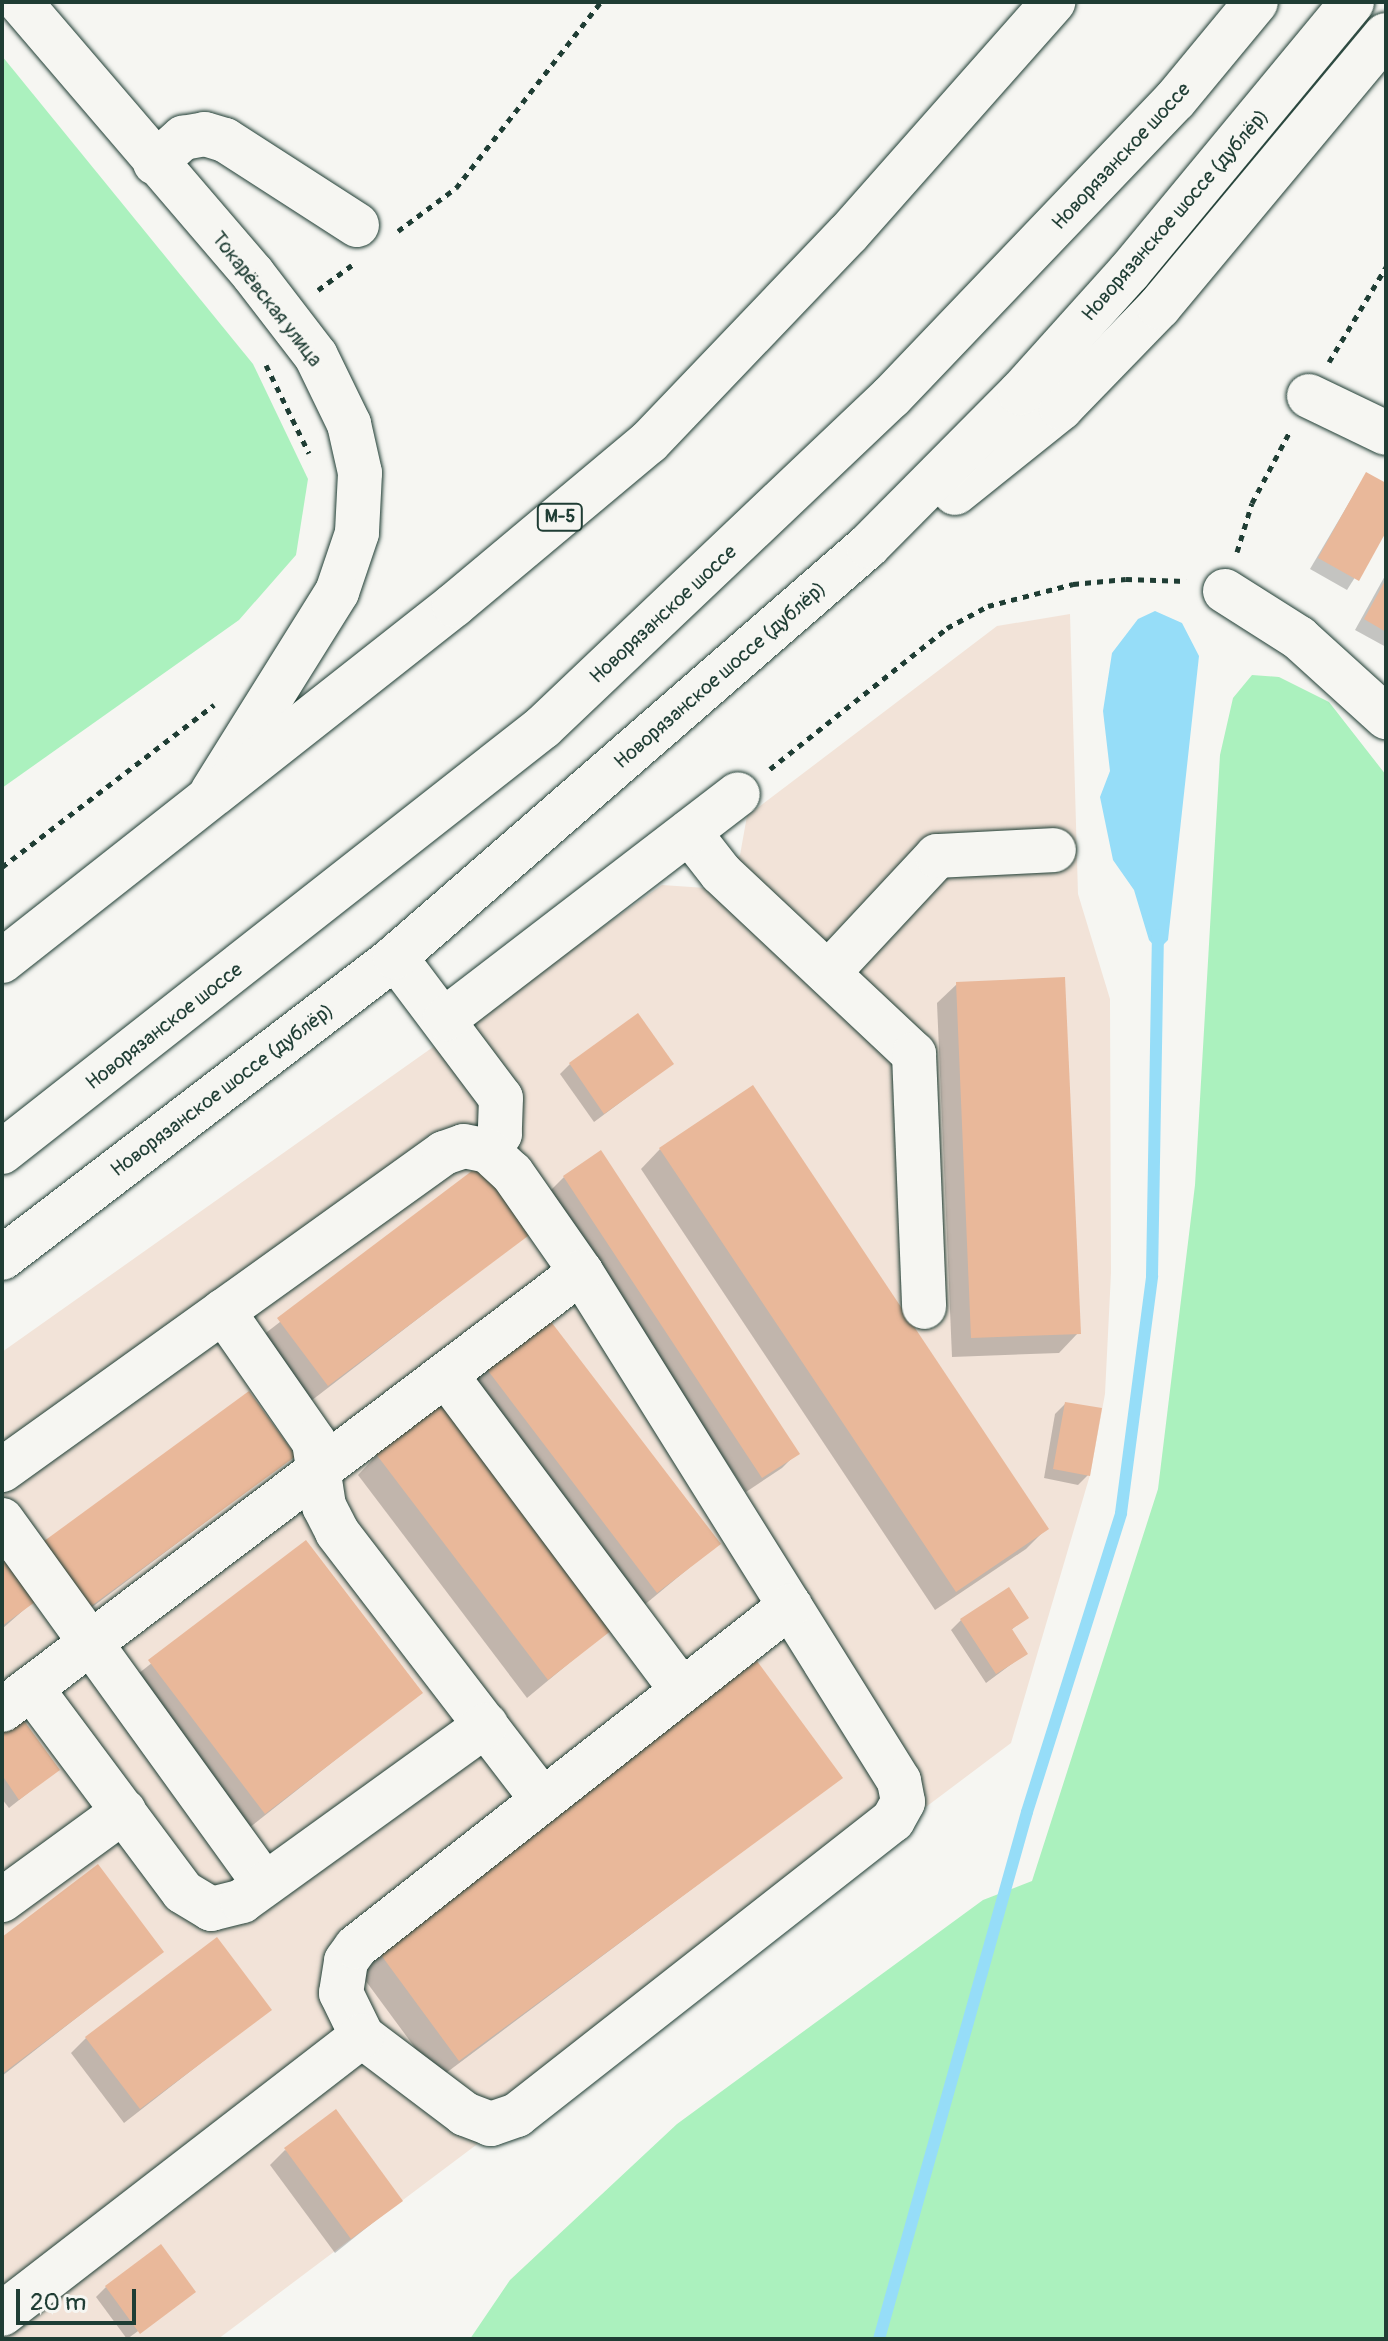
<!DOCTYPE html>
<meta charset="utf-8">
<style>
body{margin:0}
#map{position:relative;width:1388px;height:2341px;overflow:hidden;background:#f6f6f2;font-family:Pangolin,sans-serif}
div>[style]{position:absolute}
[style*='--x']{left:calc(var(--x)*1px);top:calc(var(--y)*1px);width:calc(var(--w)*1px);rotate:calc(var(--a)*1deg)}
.built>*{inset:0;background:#f2e3d8}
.green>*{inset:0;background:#abf1be}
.water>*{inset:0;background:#96ddf8}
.shadow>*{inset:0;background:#0003}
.stream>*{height:12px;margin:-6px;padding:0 6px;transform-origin:6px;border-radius:6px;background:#96ddf8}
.building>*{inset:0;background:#e9b89a}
.path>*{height:5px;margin-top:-2.5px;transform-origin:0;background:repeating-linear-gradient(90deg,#1f3d34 0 6px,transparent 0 12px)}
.roads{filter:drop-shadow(0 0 2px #1f3d34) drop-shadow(0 0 2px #1f3d34)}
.minor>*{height:44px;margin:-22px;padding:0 22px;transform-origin:22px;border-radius:22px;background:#f6f6f2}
.major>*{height:44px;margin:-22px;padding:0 22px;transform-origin:22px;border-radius:22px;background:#f6f6f2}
.highway>*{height:44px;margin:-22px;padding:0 22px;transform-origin:22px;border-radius:22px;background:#f6f6f2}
span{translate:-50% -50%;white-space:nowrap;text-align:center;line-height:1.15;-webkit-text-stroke:6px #f6f6f2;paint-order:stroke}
.shield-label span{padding:2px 6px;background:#f6f6f2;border:2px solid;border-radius:6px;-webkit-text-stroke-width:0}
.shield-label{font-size:18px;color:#1f3d34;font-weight:700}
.street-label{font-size:20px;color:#1f3d34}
.frame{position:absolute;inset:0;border:4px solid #1f3d34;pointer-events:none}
.scale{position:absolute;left:16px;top:2289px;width:120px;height:36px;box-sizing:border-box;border:4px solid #1f3d34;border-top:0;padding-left:10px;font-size:24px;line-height:28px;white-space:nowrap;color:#1f3d34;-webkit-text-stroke:6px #f6f6f2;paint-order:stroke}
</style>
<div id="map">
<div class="built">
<div style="clip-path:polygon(1070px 614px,1078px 894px,1110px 999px,1111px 1273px,1105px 1394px,1090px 1475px,1011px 1743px,218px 2339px,2px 2339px,2px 1352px,662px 885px,706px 888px,740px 855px,747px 816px,997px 626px)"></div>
</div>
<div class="green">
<div style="clip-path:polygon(2px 56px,253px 364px,308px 479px,296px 555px,239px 620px,2px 788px)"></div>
<div style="clip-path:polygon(1252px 675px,1279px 677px,1329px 702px,1386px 775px,1386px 2339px,470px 2339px,510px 2280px,677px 2124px,983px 1900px,1032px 1881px,1158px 1489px,1195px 1185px,1220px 755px,1233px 698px)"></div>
</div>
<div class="water">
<div style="clip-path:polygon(1155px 611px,1182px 623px,1199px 656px,1168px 940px,1158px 950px,1149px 940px,1134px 890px,1113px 860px,1100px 797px,1110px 771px,1103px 711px,1112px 653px,1138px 619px)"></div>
</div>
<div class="shadow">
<div style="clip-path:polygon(1366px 474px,1386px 485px,1386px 528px,1347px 590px,1310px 569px)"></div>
<div style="clip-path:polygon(1386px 574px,1386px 647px,1355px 630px)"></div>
<div style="clip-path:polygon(957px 984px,1078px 1333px,1059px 1353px,952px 1357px,937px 1003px)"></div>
<div style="clip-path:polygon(570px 1064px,672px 1064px,594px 1122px,560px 1074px)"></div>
<div style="clip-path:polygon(660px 1149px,1046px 1529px,1026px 1549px,935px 1610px,641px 1169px)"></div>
<div style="clip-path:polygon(488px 1161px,537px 1227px,307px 1404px,258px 1339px)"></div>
<div style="clip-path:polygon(564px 1177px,797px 1453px,782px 1468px,746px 1492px,549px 1192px)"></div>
<div style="clip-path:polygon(487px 1369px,718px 1544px,637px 1611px,467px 1389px)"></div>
<div style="clip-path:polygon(1065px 1404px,1088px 1475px,1078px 1485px,1044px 1478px,1055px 1414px)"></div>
<div style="clip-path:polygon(377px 1455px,609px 1630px,527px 1698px,358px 1475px)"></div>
<div style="clip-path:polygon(293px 1456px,67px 1626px,43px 1593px,2px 1629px,2px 1537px,22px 1564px)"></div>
<div style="clip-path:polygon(305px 1542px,420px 1693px,244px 1832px,129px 1681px)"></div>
<div style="clip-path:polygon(1026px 1617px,1010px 1631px,1025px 1654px,986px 1683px,951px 1630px,961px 1620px)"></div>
<div style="clip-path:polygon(2px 1718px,57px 1770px,9px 1808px,2px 1799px)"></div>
<div style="clip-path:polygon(840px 1778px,438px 2079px,354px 1965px)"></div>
<div style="clip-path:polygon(2px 1939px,161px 1952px,2px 2076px)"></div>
<div style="clip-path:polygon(269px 2010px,124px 2123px,71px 2053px,86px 2038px)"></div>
<div style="clip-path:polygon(285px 2150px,400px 2201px,335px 2253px,270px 2165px)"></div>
<div style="clip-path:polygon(106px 2287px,194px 2291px,127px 2339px,96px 2297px)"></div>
</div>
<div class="stream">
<div style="--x:879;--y:2339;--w:547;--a:-74.31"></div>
<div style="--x:1027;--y:1812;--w:313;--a:-72.5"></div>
<div style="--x:1121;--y:1513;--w:239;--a:-82.5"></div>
<div style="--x:1152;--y:1276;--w:341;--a:-89"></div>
</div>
<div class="building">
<div style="clip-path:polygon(1366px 472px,1386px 483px,1386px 532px,1359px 581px,1318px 558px)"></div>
<div style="clip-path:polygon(1386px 579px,1386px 632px,1364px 619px)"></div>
<div style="clip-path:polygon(1065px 977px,1081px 1334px,971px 1338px,956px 982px)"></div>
<div style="clip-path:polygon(638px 1013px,674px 1064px,604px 1114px,569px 1063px)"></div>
<div style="clip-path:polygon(753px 1085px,1049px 1529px,956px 1592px,659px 1148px)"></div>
<div style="clip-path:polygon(601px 1150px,800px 1454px,762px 1478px,563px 1176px)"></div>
<div style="clip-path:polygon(489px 1158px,540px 1227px,328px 1386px,277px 1318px)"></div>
<div style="clip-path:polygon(549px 1319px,721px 1544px,657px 1593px,486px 1368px)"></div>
<div style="clip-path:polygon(249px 1391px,296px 1456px,83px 1612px,36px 1547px)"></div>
<div style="clip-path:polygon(1065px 1402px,1102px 1408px,1090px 1476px,1053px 1469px)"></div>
<div style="clip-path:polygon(441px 1404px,612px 1630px,548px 1680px,376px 1454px)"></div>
<div style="clip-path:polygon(2px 1533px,46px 1594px,2px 1626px)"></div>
<div style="clip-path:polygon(306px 1540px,423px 1693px,265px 1814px,148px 1660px)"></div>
<div style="clip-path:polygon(1009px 1587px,1029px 1618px,1012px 1629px,1028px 1654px,996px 1674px,960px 1619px)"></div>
<div style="clip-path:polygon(757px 1661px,843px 1778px,459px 2061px,373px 1944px)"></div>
<div style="clip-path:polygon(14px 1707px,60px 1770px,19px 1800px,2px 1775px,2px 1716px)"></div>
<div style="clip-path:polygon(98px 1864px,164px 1952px,2px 2074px,2px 1937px)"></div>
<div style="clip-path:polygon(217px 1937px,272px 2010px,140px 2109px,85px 2037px)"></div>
<div style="clip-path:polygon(336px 2109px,403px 2201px,351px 2239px,284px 2148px)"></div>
<div style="clip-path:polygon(161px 2244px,196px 2292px,140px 2334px,105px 2286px)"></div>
</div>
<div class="path">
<div style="--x:398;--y:231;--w:72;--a:-36.6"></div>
<div style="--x:456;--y:188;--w:236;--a:-52.1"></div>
<div style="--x:318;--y:290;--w:42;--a:-36.3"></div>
<div style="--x:1329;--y:362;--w:111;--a:-59"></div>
<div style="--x:266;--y:365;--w:98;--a:64"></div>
<div style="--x:1237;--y:552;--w:51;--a:-73"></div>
<div style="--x:1252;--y:503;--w:79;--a:-62.1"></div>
<div style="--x:770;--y:769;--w:226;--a:-38.5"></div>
<div style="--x:947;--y:628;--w:47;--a:-28.2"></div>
<div style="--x:988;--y:606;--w:88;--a:-14.5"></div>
<div style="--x:1073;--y:584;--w:53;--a:-5.4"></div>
<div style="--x:1126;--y:579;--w:60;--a:1.9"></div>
<div style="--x:2;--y:867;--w:267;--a:-37.4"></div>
</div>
<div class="roads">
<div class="minor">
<div style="--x:155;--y:163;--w:38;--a:-42"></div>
<div style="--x:183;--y:138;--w:22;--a:-10"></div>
<div style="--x:205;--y:134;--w:21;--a:17"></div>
<div style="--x:225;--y:140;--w:157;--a:32.8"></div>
<div style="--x:1309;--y:396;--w:85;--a:25.7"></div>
<div style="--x:955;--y:493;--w:136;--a:-38.7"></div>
<div style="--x:1061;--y:408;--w:141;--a:-45.9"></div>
<div style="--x:1159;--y:307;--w:354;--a:-50.2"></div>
<div style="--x:1225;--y:591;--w:88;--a:32.4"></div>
<div style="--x:1299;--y:638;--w:118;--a:42.2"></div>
<div style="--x:689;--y:832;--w:52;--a:52"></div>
<div style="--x:721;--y:873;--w:265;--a:43.2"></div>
<div style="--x:914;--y:1054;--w:253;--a:87.7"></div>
<div style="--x:395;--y:957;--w:176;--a:53.1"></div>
<div style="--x:501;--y:1098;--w:36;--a:92"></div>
<div style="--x:500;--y:1134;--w:21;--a:125"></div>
<div style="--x:828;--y:973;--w:160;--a:-47"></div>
<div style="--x:937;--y:856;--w:117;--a:-2.9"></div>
<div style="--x:445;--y:1019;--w:369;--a:-37.5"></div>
<div style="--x:2;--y:1258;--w:495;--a:-37.4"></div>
<div style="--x:395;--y:957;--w:627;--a:-40.99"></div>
<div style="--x:868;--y:546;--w:216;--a:-45.2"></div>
<div style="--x:1020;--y:393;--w:163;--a:-48"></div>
<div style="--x:1129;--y:272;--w:350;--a:-50.4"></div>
<div style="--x:223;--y:1311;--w:160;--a:55.2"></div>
<div style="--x:314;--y:1442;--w:65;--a:81.1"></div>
<div style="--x:324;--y:1506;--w:29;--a:63"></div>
<div style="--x:337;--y:1532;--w:338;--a:52.5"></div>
<div style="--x:446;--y:1375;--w:394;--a:53.2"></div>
<div style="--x:2;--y:1470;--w:544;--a:-35.65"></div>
<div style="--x:444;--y:1153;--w:21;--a:-19"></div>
<div style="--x:464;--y:1146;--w:25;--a:12"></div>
<div style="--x:488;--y:1151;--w:33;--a:43"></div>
<div style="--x:512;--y:1173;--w:121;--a:55.1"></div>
<div style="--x:581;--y:1272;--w:600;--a:58"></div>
<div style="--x:899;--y:1781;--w:21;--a:79"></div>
<div style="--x:903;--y:1802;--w:21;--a:119"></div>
<div style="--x:893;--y:1820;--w:478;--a:141.9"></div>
<div style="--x:517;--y:2115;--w:28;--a:161"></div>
<div style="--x:491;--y:2124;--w:28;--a:-159"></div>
<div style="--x:465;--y:2114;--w:129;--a:-142.9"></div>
<div style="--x:362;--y:2036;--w:48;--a:-116"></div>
<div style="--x:341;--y:1993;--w:32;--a:-81"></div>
<div style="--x:346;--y:1961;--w:17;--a:-54"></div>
<div style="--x:356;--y:1947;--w:552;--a:-38.16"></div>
<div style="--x:2;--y:1520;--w:449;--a:54.2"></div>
<div style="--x:31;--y:1688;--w:254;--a:53.3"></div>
<div style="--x:183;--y:1892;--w:33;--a:31"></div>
<div style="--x:211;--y:1909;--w:32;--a:-14"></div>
<div style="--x:242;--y:1901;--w:301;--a:-35.8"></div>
<div style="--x:2;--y:1710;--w:726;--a:-37.11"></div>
<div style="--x:2;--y:1900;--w:151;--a:-36.1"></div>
<div style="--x:2;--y:2314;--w:455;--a:-37.7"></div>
</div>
<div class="major">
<div style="--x:20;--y:2;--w:358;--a:49.4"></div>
<div style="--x:253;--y:274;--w:103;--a:52.5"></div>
<div style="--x:316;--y:356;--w:76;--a:64.1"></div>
<div style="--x:349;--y:424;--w:50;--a:77.3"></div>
<div style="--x:360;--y:473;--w:60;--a:92.9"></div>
<div style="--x:357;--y:533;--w:62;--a:108.7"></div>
<div style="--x:337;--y:592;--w:236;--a:122"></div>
</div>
<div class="highway">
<div style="--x:2;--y:961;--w:575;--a:-38.22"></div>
<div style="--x:454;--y:605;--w:254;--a:-39.9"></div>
<div style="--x:649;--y:442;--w:288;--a:-46.3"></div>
<div style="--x:848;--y:234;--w:310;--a:-48.5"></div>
<div style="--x:2;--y:1152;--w:688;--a:-38.15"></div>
<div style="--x:543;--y:727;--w:480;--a:-43.5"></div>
<div style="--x:891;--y:397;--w:411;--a:-46.3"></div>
<div style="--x:1175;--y:100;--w:127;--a:-50.4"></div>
</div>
</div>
<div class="shield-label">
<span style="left:560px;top:517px">М-5</span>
</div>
<div class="street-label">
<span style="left:1121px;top:156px;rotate:-47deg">Новорязанское шоссе</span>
<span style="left:1175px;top:215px;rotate:-49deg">Новорязанское шоссе (дублёр)</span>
<span style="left:267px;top:299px;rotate:52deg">Токарёвская улица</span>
<span style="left:663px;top:614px;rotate:-43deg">Новорязанское шоссе</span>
<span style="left:720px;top:675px;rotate:-41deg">Новорязанское шоссе (дублёр)</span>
<span style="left:164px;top:1026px;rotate:-38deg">Новорязанское шоссе</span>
<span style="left:222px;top:1090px;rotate:-37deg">Новорязанское шоссе (дублёр)</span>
</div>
<div class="frame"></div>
<div class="scale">20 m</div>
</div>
